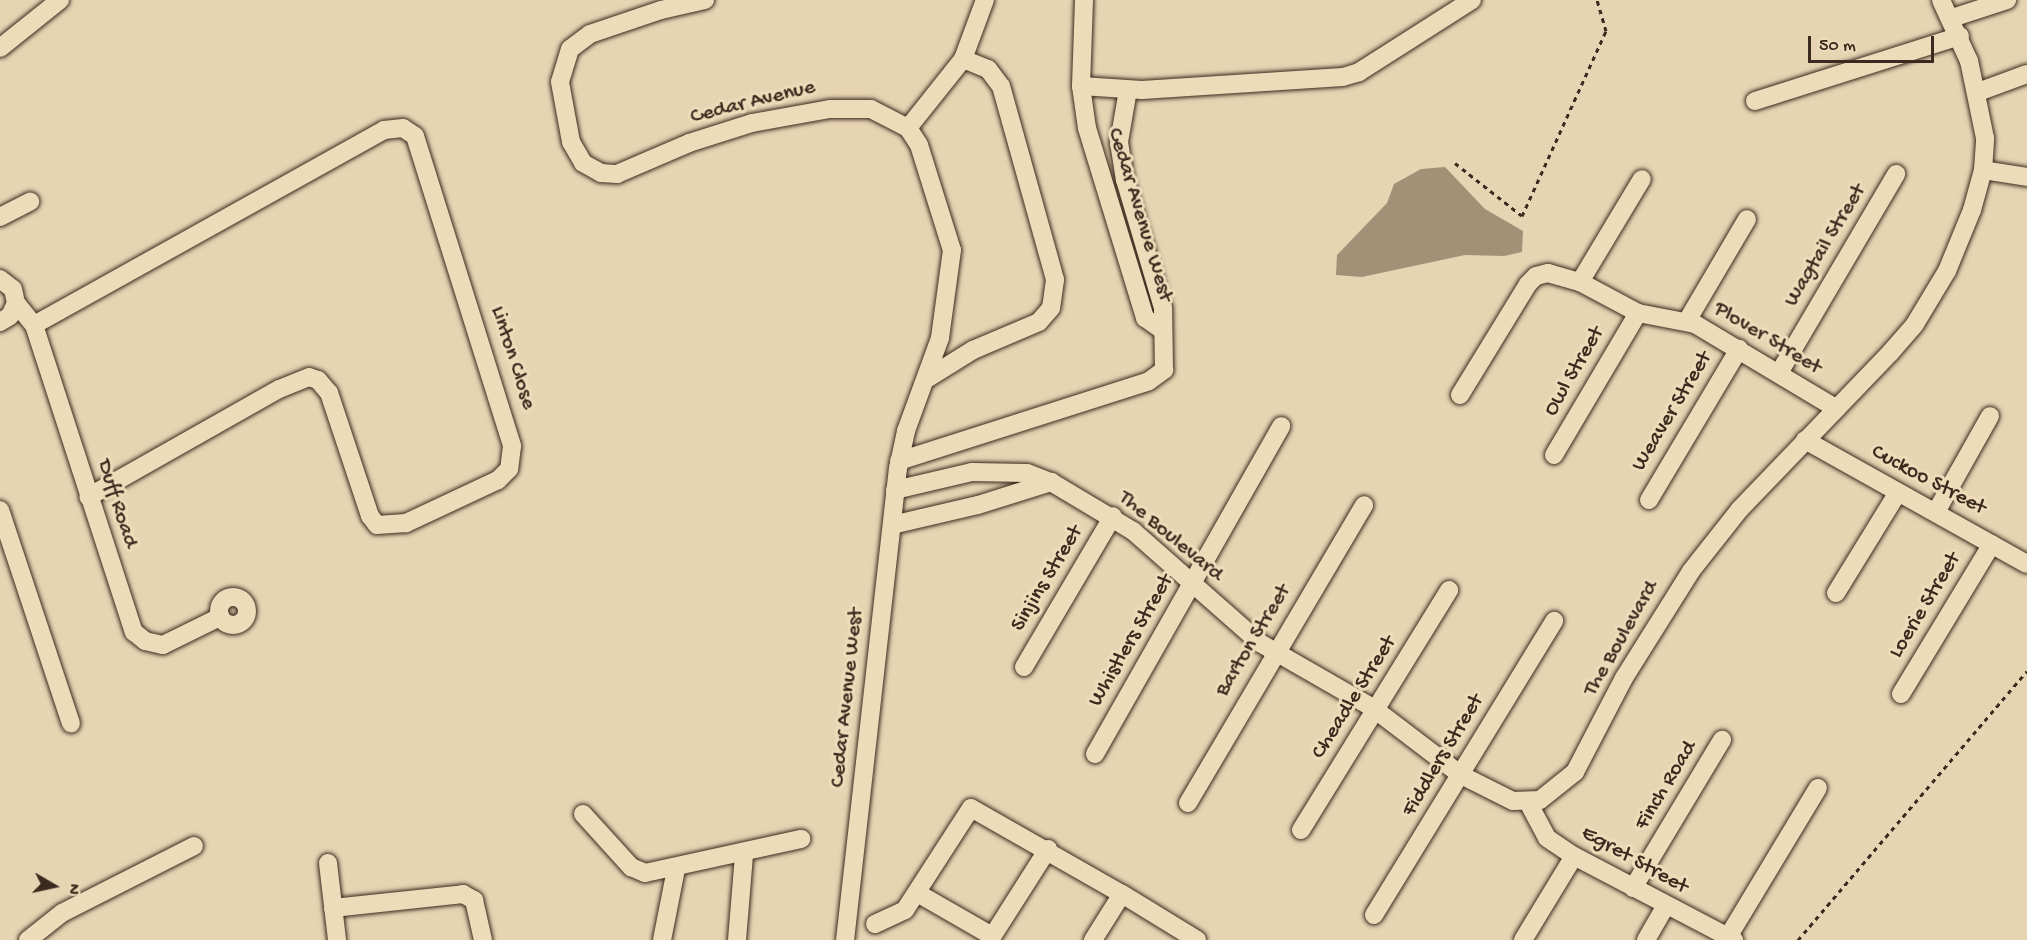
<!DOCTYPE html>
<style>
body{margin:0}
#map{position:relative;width:2027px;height:940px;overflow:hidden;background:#e7d4b3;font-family:"Gochi Hand",sans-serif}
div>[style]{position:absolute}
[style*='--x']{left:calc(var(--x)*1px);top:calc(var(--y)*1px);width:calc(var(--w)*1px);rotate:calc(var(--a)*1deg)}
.water>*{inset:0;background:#a39177}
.path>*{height:3px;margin-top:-1.5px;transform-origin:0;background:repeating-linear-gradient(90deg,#3b2a1e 0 4.5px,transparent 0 9px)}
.roads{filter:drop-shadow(0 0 2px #3b2a1e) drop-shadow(0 0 2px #3b2a1e)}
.street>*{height:18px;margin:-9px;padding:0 9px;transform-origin:9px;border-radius:9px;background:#eedbb9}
.street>.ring{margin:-9px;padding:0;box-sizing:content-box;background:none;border:18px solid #eedbb9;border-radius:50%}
span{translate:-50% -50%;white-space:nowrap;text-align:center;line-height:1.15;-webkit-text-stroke:6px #eedbb9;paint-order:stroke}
.street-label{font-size:22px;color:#3b2a1e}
.north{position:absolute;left:24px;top:856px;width:60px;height:60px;-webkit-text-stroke:4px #eedbb9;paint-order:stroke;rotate:99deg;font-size:16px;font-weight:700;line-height:24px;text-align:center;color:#3b2a1e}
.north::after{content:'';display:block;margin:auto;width:21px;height:27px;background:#3b2a1e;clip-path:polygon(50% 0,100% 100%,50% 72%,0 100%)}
.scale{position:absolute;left:1808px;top:36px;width:126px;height:27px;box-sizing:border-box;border:3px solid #3b2a1e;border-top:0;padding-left:8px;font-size:18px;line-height:21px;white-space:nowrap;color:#3b2a1e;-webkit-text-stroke:4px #eedbb9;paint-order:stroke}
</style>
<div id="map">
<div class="water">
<div style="clip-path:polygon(1445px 167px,1485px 209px,1523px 231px,1522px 252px,1504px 256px,1465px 255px,1362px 277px,1336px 275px,1337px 255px,1387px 203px,1394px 184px,1421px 169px)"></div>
</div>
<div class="path">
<div style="--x:1455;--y:163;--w:85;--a:38.3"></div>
<div style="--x:1522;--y:216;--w:203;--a:-65.6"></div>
<div style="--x:1606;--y:31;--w:32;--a:-106"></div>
<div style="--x:1798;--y:940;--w:353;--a:-49.6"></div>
</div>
<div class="roads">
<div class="street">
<div style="--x:705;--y:0;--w:45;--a:167.2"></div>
<div style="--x:661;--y:10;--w:75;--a:161.3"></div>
<div style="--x:590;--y:34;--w:25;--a:143"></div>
<div style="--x:570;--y:49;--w:34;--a:107"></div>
<div style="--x:560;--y:82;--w:61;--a:79.6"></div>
<div style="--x:571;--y:142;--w:24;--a:60"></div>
<div style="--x:583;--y:163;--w:21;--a:29"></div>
<div style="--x:601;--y:173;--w:16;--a:4"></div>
<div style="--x:617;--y:174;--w:78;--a:-23.3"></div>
<div style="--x:689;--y:143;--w:66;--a:-17.6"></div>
<div style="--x:752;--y:123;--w:79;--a:-10.2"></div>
<div style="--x:830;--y:109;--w:41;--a:0"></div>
<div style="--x:871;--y:109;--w:42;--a:27.2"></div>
<div style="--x:908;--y:128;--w:20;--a:57"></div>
<div style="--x:919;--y:145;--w:110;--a:72.6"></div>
<div style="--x:952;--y:250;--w:89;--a:97.8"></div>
<div style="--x:940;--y:338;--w:99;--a:110.1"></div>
<div style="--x:906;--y:431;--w:38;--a:102"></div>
<div style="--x:898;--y:468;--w:475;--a:96.4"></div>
<div style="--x:1084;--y:0;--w:86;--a:92"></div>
<div style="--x:1081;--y:86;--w:42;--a:81.9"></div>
<div style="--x:1087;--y:128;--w:199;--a:73"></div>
<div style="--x:1145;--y:318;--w:19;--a:35"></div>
<div style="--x:1952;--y:18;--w:58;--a:-18.1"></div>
<div style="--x:0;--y:48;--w:77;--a:-38.7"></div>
<div style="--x:963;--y:59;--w:63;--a:-69.6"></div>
<div style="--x:1081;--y:86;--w:61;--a:3.8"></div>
<div style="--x:1142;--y:90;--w:201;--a:-3.7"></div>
<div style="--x:1343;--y:77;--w:17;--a:-17"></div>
<div style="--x:1359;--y:72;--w:134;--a:-32.5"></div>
<div style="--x:1978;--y:92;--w:52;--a:-20.2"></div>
<div style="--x:1755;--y:101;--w:215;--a:-17.6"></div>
<div style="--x:908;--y:128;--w:88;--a:-51.4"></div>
<div style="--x:963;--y:59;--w:27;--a:22"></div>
<div style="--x:988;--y:69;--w:21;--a:53"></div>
<div style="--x:1001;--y:86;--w:201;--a:74.4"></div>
<div style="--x:1055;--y:280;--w:28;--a:98"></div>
<div style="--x:1051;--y:308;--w:18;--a:131"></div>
<div style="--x:1039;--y:322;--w:72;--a:157"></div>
<div style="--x:973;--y:350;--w:53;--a:148.1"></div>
<div style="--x:1983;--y:170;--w:45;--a:9"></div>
<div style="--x:0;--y:217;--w:34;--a:-27"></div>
<div style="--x:0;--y:279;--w:16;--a:38"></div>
<div style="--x:13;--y:289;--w:14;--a:78"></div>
<div style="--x:16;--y:303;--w:14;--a:115"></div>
<div style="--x:10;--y:316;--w:12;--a:149"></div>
<div style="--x:1580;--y:282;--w:120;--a:-59"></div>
<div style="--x:16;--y:303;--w:28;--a:51"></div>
<div style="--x:34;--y:325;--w:323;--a:72"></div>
<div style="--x:134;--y:632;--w:14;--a:39"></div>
<div style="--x:145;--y:641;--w:18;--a:13"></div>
<div style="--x:163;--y:645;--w:64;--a:-26.2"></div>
<div style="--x:1687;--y:321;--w:118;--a:-59.5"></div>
<div style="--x:34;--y:325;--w:401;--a:-29.1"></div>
<div style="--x:384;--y:130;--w:19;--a:-6"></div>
<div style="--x:403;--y:128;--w:14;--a:34"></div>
<div style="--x:415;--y:136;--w:325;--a:72.6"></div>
<div style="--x:512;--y:446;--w:23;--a:97"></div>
<div style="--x:509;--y:469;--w:16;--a:135"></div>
<div style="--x:498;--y:480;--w:102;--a:154.9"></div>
<div style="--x:406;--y:523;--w:29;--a:176"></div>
<div style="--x:377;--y:525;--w:11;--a:-128"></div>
<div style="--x:370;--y:516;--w:130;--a:-108.4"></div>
<div style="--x:329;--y:393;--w:17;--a:-130"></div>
<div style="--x:318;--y:380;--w:9;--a:-162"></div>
<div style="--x:309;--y:377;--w:32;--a:158"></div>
<div style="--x:279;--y:389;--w:219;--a:150.5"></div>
<div style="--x:1779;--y:373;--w:231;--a:-59.5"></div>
<div style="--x:1460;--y:395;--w:130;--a:-58.5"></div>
<div style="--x:1528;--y:284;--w:11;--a:-45"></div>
<div style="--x:1536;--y:276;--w:12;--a:-14"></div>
<div style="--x:1548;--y:273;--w:33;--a:16"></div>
<div style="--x:1580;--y:282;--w:66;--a:28.1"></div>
<div style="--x:1638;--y:313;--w:58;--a:10.9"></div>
<div style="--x:1695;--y:324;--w:165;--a:30.9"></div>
<div style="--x:1805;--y:440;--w:254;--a:29.2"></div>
<div style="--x:1554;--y:455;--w:165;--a:-59.4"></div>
<div style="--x:899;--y:461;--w:262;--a:-17.7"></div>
<div style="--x:1149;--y:381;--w:19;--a:-36"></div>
<div style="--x:1164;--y:370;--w:62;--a:-90.9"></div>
<div style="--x:1163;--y:308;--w:134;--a:-106.5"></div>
<div style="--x:1125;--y:180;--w:38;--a:-99"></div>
<div style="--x:1119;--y:142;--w:53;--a:-80.2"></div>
<div style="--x:895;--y:490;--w:79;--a:-13.2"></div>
<div style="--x:972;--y:472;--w:55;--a:1"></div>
<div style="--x:1027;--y:473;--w:26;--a:21"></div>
<div style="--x:1051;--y:482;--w:96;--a:30.9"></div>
<div style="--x:1133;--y:531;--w:169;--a:41.4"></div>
<div style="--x:1260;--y:643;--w:130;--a:29.9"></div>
<div style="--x:1373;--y:708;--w:111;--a:37.3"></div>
<div style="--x:1461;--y:775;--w:58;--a:26.6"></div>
<div style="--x:1513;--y:801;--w:27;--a:-2"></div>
<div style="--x:1540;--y:800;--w:45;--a:-38.7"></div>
<div style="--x:1575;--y:772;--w:106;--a:-62.5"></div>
<div style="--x:1624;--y:678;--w:126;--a:-57.9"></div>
<div style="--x:1691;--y:571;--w:79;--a:-51.7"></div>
<div style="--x:1740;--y:509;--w:216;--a:-46.1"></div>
<div style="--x:1890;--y:353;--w:38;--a:-49"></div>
<div style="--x:1915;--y:324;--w:62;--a:-58.9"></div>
<div style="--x:1947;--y:271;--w:66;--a:-67.7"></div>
<div style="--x:1972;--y:210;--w:41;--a:-74.6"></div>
<div style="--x:1983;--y:170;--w:32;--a:-86"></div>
<div style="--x:1985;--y:138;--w:79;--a:-101.7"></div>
<div style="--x:1969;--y:61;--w:67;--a:-114.7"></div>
<div style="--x:1649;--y:500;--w:176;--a:-59.2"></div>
<div style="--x:0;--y:510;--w:225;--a:71.6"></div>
<div style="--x:1936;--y:512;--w:110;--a:-60.6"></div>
<div style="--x:892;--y:525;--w:88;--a:-13.1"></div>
<div style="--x:978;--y:505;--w:77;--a:-17.5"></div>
<div style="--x:1836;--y:593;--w:116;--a:-58.4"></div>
<div class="ring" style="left:219px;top:597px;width:10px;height:10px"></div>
<div style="--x:1024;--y:667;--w:175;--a:-59.5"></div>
<div style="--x:1901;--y:694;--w:175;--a:-58.8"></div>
<div style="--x:1095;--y:754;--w:377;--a:-60.4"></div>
<div style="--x:1188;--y:803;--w:346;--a:-59.4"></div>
<div style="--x:1529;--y:804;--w:38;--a:62"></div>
<div style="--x:1547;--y:838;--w:32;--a:34"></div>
<div style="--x:1574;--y:856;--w:181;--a:27.7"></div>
<div style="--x:583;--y:814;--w:72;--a:47.8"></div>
<div style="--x:631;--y:867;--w:15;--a:23"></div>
<div style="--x:645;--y:873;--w:160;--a:-12.3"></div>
<div style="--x:1301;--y:830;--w:282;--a:-58.3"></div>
<div style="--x:328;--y:863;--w:78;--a:83.3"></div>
<div style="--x:1633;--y:888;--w:173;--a:-59"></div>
<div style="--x:919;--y:894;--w:84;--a:29.9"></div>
<div style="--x:333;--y:908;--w:131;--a:-6.1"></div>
<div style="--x:463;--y:894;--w:13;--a:29"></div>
<div style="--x:474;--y:900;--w:41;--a:77.3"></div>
<div style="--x:1374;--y:915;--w:345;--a:-58.5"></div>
<div style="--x:875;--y:924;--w:33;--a:-25"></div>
<div style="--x:905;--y:910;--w:121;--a:-57.1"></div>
<div style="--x:971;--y:808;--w:174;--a:29.7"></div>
<div style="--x:1728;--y:937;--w:174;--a:-58.9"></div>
<div style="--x:28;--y:940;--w:43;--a:-38.5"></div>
<div style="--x:62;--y:913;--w:148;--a:-26.9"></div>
<div style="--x:662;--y:940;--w:72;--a:-78.8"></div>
<div style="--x:737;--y:940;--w:86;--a:-85.3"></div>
<div style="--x:990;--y:940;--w:108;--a:-57.5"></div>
<div style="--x:1093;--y:940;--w:54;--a:-57.8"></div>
<div style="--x:1122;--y:894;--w:88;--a:31.5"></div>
<div style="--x:1523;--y:940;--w:98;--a:-58.7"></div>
<div style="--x:1646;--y:940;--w:38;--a:-60"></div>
</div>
</div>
<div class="street-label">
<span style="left:753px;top:103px;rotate:-14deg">Cedar Avenue</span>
<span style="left:1139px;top:215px;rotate:73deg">Cedar Avenue West</span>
<span style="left:1826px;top:246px;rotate:-59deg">Wagtail Street</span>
<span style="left:1767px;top:339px;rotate:31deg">Plover Street</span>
<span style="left:512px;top:358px;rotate:72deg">Linton Close</span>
<span style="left:1575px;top:372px;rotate:-60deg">Owl Street</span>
<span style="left:1673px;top:412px;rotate:-59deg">Weaver Street</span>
<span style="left:1928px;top:481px;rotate:28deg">Cuckoo Street</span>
<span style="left:116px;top:504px;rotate:72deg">Duff Road</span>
<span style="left:1170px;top:537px;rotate:40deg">The Boulevard</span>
<span style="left:1048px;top:579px;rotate:-59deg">Sinjins Street</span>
<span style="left:1926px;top:606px;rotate:-59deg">Loerie Street</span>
<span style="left:1622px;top:639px;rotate:-60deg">The Boulevard</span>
<span style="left:1132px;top:641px;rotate:-60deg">Whistlers Street</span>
<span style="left:1254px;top:641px;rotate:-59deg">Barton Street</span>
<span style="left:848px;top:698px;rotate:-84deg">Cedar Avenue West</span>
<span style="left:1355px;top:698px;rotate:-58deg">Cheadle Street</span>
<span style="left:1444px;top:756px;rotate:-59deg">Fiddlers Street</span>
<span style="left:1667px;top:786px;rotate:-59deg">Finch Road</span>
<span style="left:1634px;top:861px;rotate:29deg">Egret Street</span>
</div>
<div class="north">N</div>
<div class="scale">50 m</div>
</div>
